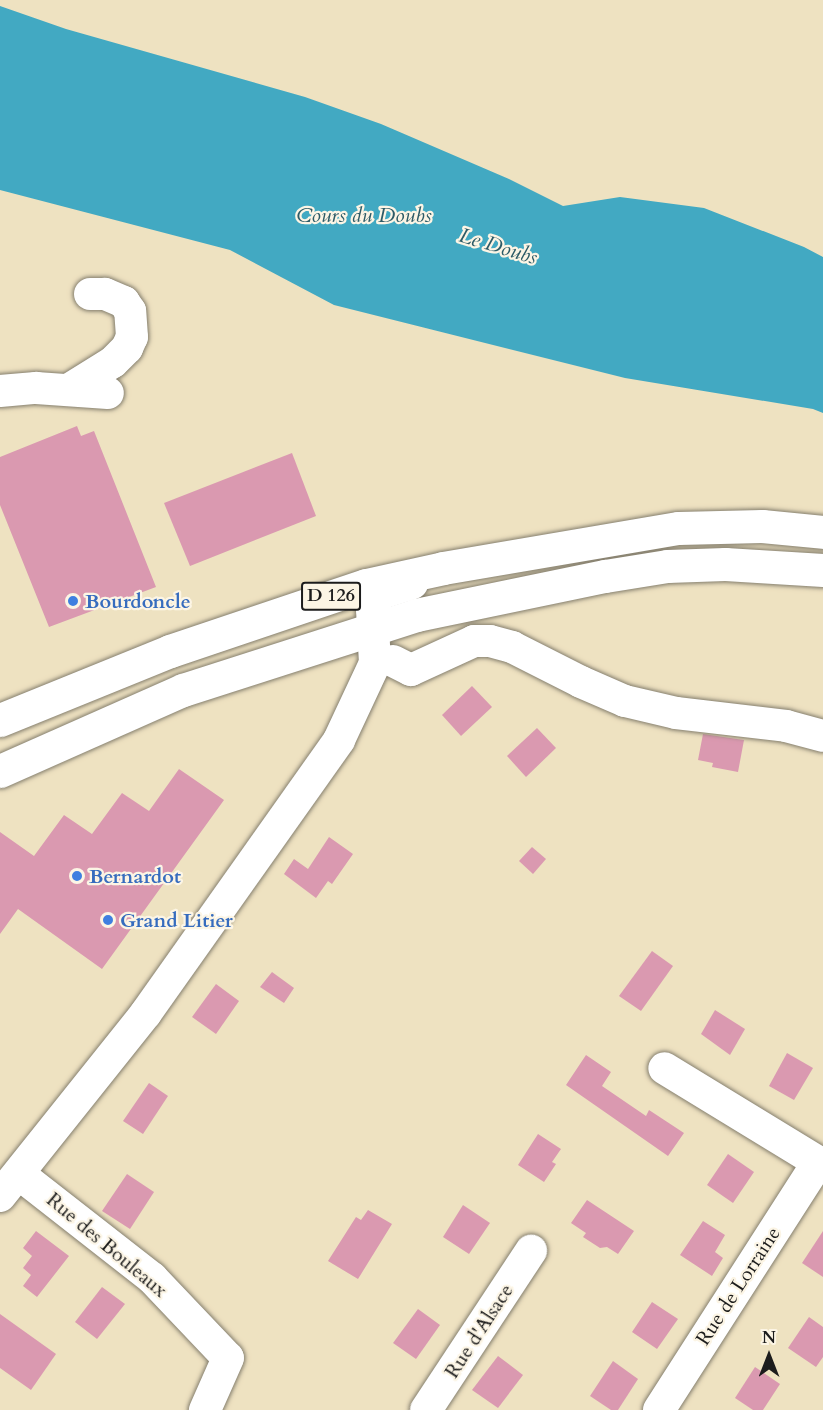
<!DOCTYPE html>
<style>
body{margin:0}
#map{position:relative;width:823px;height:1410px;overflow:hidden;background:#eee2c1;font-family:Cardo,serif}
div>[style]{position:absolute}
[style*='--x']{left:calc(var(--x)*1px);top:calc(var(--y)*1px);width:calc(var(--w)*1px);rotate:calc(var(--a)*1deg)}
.water>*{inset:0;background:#42a9c2}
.building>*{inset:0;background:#da99b0}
.roads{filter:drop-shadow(0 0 2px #857f6e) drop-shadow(0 0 2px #857f6e)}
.minor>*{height:32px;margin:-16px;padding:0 16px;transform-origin:16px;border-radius:16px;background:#fff}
.major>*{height:33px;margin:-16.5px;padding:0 16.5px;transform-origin:16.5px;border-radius:16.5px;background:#fff}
.dots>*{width:16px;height:16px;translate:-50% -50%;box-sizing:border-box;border:3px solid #fcf5e5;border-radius:50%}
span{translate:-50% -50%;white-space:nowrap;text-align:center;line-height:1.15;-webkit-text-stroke:4.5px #fcf5e5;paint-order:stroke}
.shield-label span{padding:2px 4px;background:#fcf5e5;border:2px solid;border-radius:4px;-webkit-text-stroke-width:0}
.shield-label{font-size:18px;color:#1c1c1c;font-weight:700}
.shop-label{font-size:20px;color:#366cbe;font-weight:700}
.left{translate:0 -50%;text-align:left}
.street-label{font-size:20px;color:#1c1c1c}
.water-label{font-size:21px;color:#2d5b67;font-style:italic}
.north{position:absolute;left:739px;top:1326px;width:60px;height:60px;-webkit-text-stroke:4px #fcf5e5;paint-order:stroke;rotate:0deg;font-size:16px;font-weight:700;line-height:24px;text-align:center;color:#1c1c1c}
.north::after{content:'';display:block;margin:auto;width:21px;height:27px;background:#1c1c1c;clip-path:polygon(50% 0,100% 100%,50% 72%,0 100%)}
</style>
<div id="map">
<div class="water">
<div style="clip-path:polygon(0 6px,66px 29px,305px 97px,381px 124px,509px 179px,563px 206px,620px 197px,704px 208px,804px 247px,823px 257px,823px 413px,813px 409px,625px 378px,334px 305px,230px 250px,0 190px)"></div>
</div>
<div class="building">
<div style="clip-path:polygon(77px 426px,81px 436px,94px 431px,156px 587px,49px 627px,0 505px,0 457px)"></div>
<div style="clip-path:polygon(292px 453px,316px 516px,190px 566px,164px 503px)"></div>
<div style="clip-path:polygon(472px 686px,492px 707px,461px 736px,442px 715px)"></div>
<div style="clip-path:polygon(537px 728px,556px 748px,526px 777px,507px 756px)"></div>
<div style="clip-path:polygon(703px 734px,744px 740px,738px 772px,712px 767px,713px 763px,698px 760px)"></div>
<div style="clip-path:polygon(179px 769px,224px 800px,102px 969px,18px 909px,0 934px,0 832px,34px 856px,64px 815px,92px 834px,122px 793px,149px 811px)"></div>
<div style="clip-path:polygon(329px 837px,353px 854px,332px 884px,328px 881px,316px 898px,284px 874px,294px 859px,308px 869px)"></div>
<div style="clip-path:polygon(532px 847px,546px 859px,533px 874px,519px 861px)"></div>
<div style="clip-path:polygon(652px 951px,673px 966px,641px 1011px,619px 996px)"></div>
<div style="clip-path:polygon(272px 972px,294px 988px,284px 1003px,260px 987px)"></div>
<div style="clip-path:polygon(216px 984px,239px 1001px,216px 1034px,192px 1017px)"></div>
<div style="clip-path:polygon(715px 1010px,745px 1029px,730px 1055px,701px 1034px)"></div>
<div style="clip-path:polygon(787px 1053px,813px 1068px,794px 1100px,769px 1086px)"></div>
<div style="clip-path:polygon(586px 1055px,611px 1072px,602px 1086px,646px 1116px,649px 1110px,684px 1133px,668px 1156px,566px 1085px)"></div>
<div style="clip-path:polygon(149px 1083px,168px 1096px,143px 1134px,123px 1121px)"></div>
<div style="clip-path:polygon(538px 1134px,561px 1149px,552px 1162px,556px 1164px,544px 1182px,518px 1165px)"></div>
<div style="clip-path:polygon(728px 1154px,754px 1172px,733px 1203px,707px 1185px)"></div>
<div style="clip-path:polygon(127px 1174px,154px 1192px,130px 1229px,102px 1211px)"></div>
<div style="clip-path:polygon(587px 1200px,634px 1231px,618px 1254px,607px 1247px,600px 1248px,583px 1237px,586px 1233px,571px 1223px)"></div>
<div style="clip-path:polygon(463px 1205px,490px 1223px,469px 1254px,443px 1237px)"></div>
<div style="clip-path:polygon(368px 1210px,392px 1224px,358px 1279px,328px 1261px,356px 1217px,361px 1220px)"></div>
<div style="clip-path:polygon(703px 1221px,725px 1235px,715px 1252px,723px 1258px,712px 1276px,680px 1255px)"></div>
<div style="clip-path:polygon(36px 1231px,69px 1256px,37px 1297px,23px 1286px,31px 1275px,23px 1268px,32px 1256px,23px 1248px)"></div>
<div style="clip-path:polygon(823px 1231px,823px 1277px,802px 1263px)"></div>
<div style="clip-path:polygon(102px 1287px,125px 1304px,97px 1339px,75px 1322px)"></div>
<div style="clip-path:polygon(652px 1302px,678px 1319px,657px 1349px,632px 1332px)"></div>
<div style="clip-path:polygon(418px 1309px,440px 1325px,416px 1359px,393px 1343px)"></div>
<div style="clip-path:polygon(0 1314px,56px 1354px,31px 1390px,0 1368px)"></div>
<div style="clip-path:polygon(809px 1317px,823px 1327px,823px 1357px,816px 1367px,788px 1348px)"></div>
<div style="clip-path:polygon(498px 1356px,523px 1375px,498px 1408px,472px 1390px)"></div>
<div style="clip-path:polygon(613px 1361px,638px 1379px,618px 1410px,611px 1410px,590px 1396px)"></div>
<div style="clip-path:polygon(755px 1367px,780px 1384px,763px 1410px,753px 1410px,735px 1398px)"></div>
</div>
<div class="roads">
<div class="minor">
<div style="--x:68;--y:390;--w:53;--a:-31.9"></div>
<div style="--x:113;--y:362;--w:20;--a:-45"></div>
<div style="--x:127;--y:348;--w:12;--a:-66"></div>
<div style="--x:132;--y:337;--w:26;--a:-94"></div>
<div style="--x:130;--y:311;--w:11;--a:-124"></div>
<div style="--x:124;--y:302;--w:21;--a:-157"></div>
<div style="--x:105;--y:294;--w:15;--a:180"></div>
<div style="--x:0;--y:391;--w:36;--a:-5"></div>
<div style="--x:36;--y:388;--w:72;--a:4"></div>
<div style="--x:393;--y:661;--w:20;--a:27"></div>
<div style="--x:411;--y:670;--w:69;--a:-24.7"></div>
<div style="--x:474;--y:641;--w:16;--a:0"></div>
<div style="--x:490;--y:641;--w:23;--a:15"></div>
<div style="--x:512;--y:647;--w:77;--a:26.9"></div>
<div style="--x:581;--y:682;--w:48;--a:23.4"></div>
<div style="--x:625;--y:701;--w:52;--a:13.2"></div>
<div style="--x:676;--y:713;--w:111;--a:6.7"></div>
<div style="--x:786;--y:726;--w:38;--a:15"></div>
<div style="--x:19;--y:1174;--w:169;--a:38"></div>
<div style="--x:152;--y:1278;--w:110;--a:46.5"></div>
<div style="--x:228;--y:1358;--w:57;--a:113.9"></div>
<div style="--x:0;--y:1196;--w:234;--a:-51.4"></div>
<div style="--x:146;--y:1013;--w:334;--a:-54.7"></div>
<div style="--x:339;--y:740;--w:85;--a:-64.9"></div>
<div style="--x:375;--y:663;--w:54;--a:-93.2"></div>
<div style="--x:372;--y:609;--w:17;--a:-65"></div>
<div style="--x:379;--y:594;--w:35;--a:-18"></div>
<div style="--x:426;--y:1410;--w:191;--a:-56.6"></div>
<div style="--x:659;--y:1410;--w:295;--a:-57.3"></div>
<div style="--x:818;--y:1162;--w:180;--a:-148.6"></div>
</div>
<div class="major">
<div style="--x:0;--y:720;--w:183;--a:-22.1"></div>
<div style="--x:170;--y:651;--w:207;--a:-18.6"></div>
<div style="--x:366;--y:585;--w:79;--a:-12.4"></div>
<div style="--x:443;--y:568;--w:238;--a:-9.7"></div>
<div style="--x:678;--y:528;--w:84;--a:-1.4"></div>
<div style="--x:762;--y:526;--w:61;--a:5.6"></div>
<div style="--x:0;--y:771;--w:200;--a:-23.9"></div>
<div style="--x:183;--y:690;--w:245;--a:-17.8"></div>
<div style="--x:416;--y:615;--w:193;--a:-11.7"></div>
<div style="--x:605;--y:576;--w:63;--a:-9.2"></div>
<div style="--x:667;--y:566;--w:58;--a:-2"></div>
<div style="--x:725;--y:564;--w:98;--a:3.5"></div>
</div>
</div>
<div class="dots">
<div style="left:73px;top:601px;background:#3f7fe0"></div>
<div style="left:77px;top:876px;background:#3f7fe0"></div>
<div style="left:108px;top:920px;background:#3f7fe0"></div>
</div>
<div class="shield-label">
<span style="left:331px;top:596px">D 126</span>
</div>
<div class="shop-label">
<span class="left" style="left:85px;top:601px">Bourdoncle</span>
<span class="left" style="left:89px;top:876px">Bernardot</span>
<span class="left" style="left:120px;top:920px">Grand Litier</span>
</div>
<div class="street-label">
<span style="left:107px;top:1245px;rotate:40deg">Rue des Bouleaux</span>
<span style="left:738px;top:1286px;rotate:-57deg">Rue de Lorraine</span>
<span style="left:479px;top:1331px;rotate:-57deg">Rue d'Alsace</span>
</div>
<div class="water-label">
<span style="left:364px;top:216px">Cours du Doubs</span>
<span style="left:498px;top:247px;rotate:17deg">Le Doubs</span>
</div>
<div class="north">N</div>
</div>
